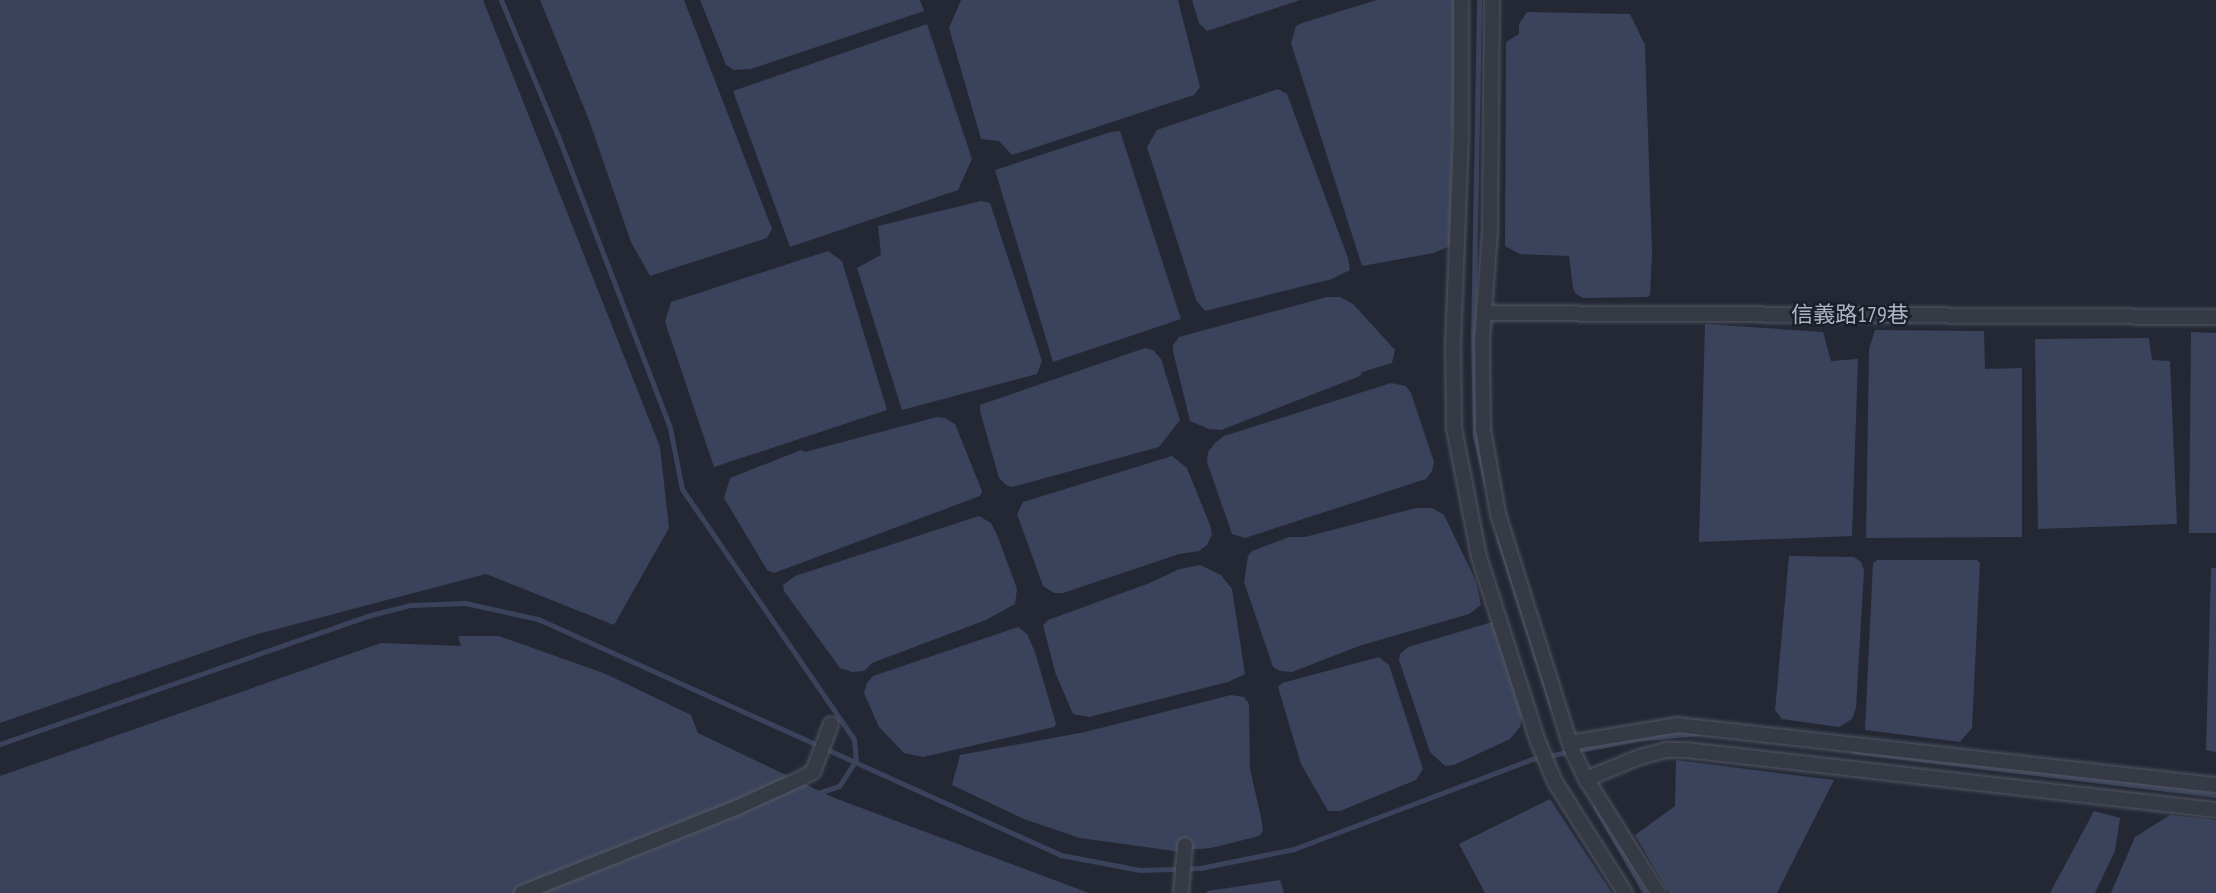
<!DOCTYPE html>
<meta charset="utf-8">
<style>
body{margin:0}
#map{position:relative;width:2216px;height:893px;overflow:hidden;background:#232834;font-family:"PT Sans Narrow","Noto Sans TC",sans-serif}
div>[style]{position:absolute}
[style*='--x']{left:calc(var(--x)*1px);top:calc(var(--y)*1px);width:calc(var(--w)*1px);rotate:calc(var(--a)*1deg)}
.water>*{inset:0;background:#3a435b}
.stream>*{height:5px;margin:-2.5px;padding:0 2.5px;transform-origin:2.5px;border-radius:2.5px;background:#3a435b}
.roads{filter:drop-shadow(0 0 2px #535763) drop-shadow(0 0 2px #535763)}
.minor>*{height:14px;margin:-7px;padding:0 7px;transform-origin:7px;border-radius:7px;background:#363a45}
span{translate:-50% -50%;white-space:nowrap;text-align:center;line-height:1.15;-webkit-text-stroke:5px #1b1f2a;paint-order:stroke}
.street-label{font-size:22px;color:#b0b4c2}
</style>
<div id="map">
<div class="water">
<div style="clip-path:polygon(0 0,483px 0,660px 447px,669px 528px,614px 625px,486px 574px,254px 635px,0 723px)"></div>
<div style="clip-path:polygon(540px 0,684px 0,772px 229px,767px 238px,650px 276px,631px 242px,589px 120px)"></div>
<div style="clip-path:polygon(700px 0,920px 0,924px 11px,751px 69px,734px 70px,726px 65px)"></div>
<div style="clip-path:polygon(961px 0,1178px 0,1200px 87px,1194px 95px,1012px 155px,999px 141px,981px 139px,949px 28px)"></div>
<div style="clip-path:polygon(1192px 0,1300px 0,1207px 31px,1199px 23px)"></div>
<div style="clip-path:polygon(1377px 0,1456px 0,1450px 246px,1434px 253px,1362px 266px,1291px 43px,1296px 26px,1302px 23px)"></div>
<div style="clip-path:polygon(1527px 12px,1630px 14px,1645px 45px,1652px 253px,1650px 295px,1647px 297px,1583px 298px,1576px 294px,1573px 288px,1569px 256px,1520px 254px,1505px 246px,1506px 42px,1519px 34px,1519px 24px)"></div>
<div style="clip-path:polygon(927px 24px,972px 159px,958px 190px,790px 247px,733px 91px)"></div>
<div style="clip-path:polygon(1278px 89px,1287px 94px,1348px 258px,1350px 270px,1332px 279px,1205px 311px,1196px 300px,1147px 147px,1157px 130px)"></div>
<div style="clip-path:polygon(1120px 131px,1181px 319px,1053px 362px,995px 170px,1111px 132px)"></div>
<div style="clip-path:polygon(981px 201px,990px 203px,1042px 361px,1037px 374px,902px 410px,857px 268px,881px 255px,878px 226px)"></div>
<div style="clip-path:polygon(828px 251px,842px 261px,887px 410px,714px 467px,665px 322px,671px 302px)"></div>
<div style="clip-path:polygon(1327px 297px,1340px 297px,1353px 304px,1395px 350px,1392px 363px,1362px 372px,1360px 376px,1221px 430px,1209px 429px,1190px 421px,1173px 351px,1173px 345px,1179px 337px)"></div>
<div style="clip-path:polygon(1705px 324px,1823px 332px,1831px 361px,1858px 359px,1852px 536px,1699px 542px)"></div>
<div style="clip-path:polygon(1875px 330px,1984px 331px,1985px 369px,2022px 368px,2022px 537px,1866px 538px,1869px 349px)"></div>
<div style="clip-path:polygon(2191px 332px,2216px 333px,2216px 533px,2189px 533px)"></div>
<div style="clip-path:polygon(2149px 338px,2152px 360px,2170px 361px,2177px 524px,2038px 529px,2035px 339px)"></div>
<div style="clip-path:polygon(1145px 348px,1153px 350px,1161px 359px,1180px 420px,1159px 447px,1012px 487px,1006px 485px,999px 478px,980px 411px,980px 405px)"></div>
<div style="clip-path:polygon(1391px 383px,1406px 386px,1411px 393px,1434px 462px,1432px 471px,1426px 479px,1245px 538px,1232px 534px,1207px 462px,1208px 452px,1215px 443px,1224px 436px)"></div>
<div style="clip-path:polygon(937px 417px,945px 418px,955px 424px,982px 491px,980px 496px,774px 573px,767px 570px,724px 498px,730px 478px,801px 450px,805px 452px)"></div>
<div style="clip-path:polygon(1172px 456px,1187px 468px,1210px 525px,1212px 534px,1207px 545px,1199px 551px,1179px 554px,1063px 593px,1054px 593px,1043px 586px,1017px 514px,1023px 502px)"></div>
<div style="clip-path:polygon(1416px 508px,1432px 508px,1444px 515px,1476px 581px,1481px 605px,1469px 614px,1359px 646px,1292px 672px,1280px 671px,1273px 667px,1244px 582px,1248px 556px,1252px 551px,1289px 537px,1305px 537px)"></div>
<div style="clip-path:polygon(979px 516px,991px 523px,998px 537px,1017px 589px,1015px 604px,986px 620px,872px 663px,864px 671px,852px 672px,840px 668px,784px 591px,783px 585px,795px 576px)"></div>
<div style="clip-path:polygon(1789px 556px,1854px 557px,1861px 562px,1864px 570px,1856px 708px,1852px 719px,1839px 727px,1782px 719px,1775px 710px)"></div>
<div style="clip-path:polygon(1877px 560px,1977px 560px,1980px 563px,1972px 728px,1960px 742px,1865px 730px,1873px 563px)"></div>
<div style="clip-path:polygon(1200px 565px,1221px 575px,1232px 589px,1245px 674px,1228px 682px,1089px 717px,1073px 714px,1055px 672px,1043px 625px,1048px 620px,1147px 584px,1180px 569px)"></div>
<div style="clip-path:polygon(2211px 568px,2216px 568px,2216px 752px,2206px 750px)"></div>
<div style="clip-path:polygon(1489px 623px,1494px 623px,1499px 628px,1522px 717px,1520px 727px,1510px 739px,1454px 765px,1445px 766px,1430px 752px,1399px 660px,1400px 654px,1408px 647px)"></div>
<div style="clip-path:polygon(1018px 627px,1027px 634px,1035px 652px,1056px 724px,1054px 727px,923px 757px,904px 753px,879px 727px,864px 693px,867px 683px,873px 676px)"></div>
<div style="clip-path:polygon(458px 636px,499px 636px,606px 674px,691px 715px,698px 733px,832px 797px,1089px 893px,0 893px,0 776px,381px 643px,461px 646px)"></div>
<div style="clip-path:polygon(1379px 657px,1389px 665px,1423px 769px,1416px 780px,1340px 811px,1328px 811px,1301px 764px,1278px 687px,1282px 683px)"></div>
<div style="clip-path:polygon(1231px 695px,1244px 697px,1249px 704px,1250px 769px,1262px 822px,1263px 831px,1259px 836px,1211px 848px,1174px 851px,1080px 838px,1024px 819px,952px 785px,960px 755px,1085px 732px)"></div>
<div style="clip-path:polygon(1676px 760px,1834px 780px,1777px 893px,1669px 893px,1635px 835px,1675px 806px)"></div>
<div style="clip-path:polygon(1550px 799px,1612px 893px,1485px 893px,1459px 844px)"></div>
<div style="clip-path:polygon(2094px 811px,2120px 818px,2115px 851px,2095px 893px,2050px 893px)"></div>
<div style="clip-path:polygon(2170px 815px,2216px 820px,2216px 893px,2111px 893px,2135px 837px)"></div>
<div style="clip-path:polygon(1280px 880px,1284px 893px,1206px 893px,1208px 891px)"></div>
</div>
<div class="stream">
<div style="--x:501;--y:0;--w:147;--a:67.3"></div>
<div style="--x:558;--y:136;--w:313;--a:69"></div>
<div style="--x:670;--y:428;--w:62;--a:78.9"></div>
<div style="--x:682;--y:489;--w:303;--a:55.5"></div>
<div style="--x:854;--y:739;--w:21;--a:85"></div>
<div style="--x:856;--y:760;--w:31;--a:123"></div>
<div style="--x:839;--y:786;--w:23;--a:162"></div>
<div style="--x:1479;--y:0;--w:329;--a:91"></div>
<div style="--x:1473;--y:329;--w:107;--a:88.9"></div>
<div style="--x:1475;--y:436;--w:48;--a:76.8"></div>
<div style="--x:1498;--y:536;--w:179;--a:72.5"></div>
<div style="--x:0;--y:744;--w:389;--a:-19.2"></div>
<div style="--x:367;--y:616;--w:44;--a:-14.3"></div>
<div style="--x:410;--y:605;--w:55;--a:-2.1"></div>
<div style="--x:465;--y:603;--w:75;--a:12.4"></div>
<div style="--x:538;--y:619;--w:574;--a:24.29"></div>
<div style="--x:1061;--y:855;--w:80;--a:10.8"></div>
<div style="--x:1140;--y:870;--w:60;--a:-1.9"></div>
<div style="--x:1200;--y:868;--w:96;--a:-11.4"></div>
<div style="--x:1294;--y:849;--w:254;--a:-20.7"></div>
<div style="--x:1532;--y:759;--w:106;--a:-10.9"></div>
<div style="--x:1636;--y:739;--w:62;--a:-5.5"></div>
<div style="--x:1853;--y:751;--w:366;--a:6.9"></div>
<div style="--x:1595;--y:806;--w:100;--a:60.1"></div>
</div>
<div class="roads">
<div class="minor">
<div style="--x:1461;--y:0;--w:137;--a:90"></div>
<div style="--x:1461;--y:137;--w:207;--a:92.2"></div>
<div style="--x:1453;--y:344;--w:84;--a:89.3"></div>
<div style="--x:1454;--y:428;--w:131;--a:79"></div>
<div style="--x:1479;--y:557;--w:191;--a:72.3"></div>
<div style="--x:1537;--y:739;--w:47;--a:67.3"></div>
<div style="--x:1555;--y:782;--w:131;--a:57.8"></div>
<div style="--x:1492;--y:0;--w:231;--a:90.5"></div>
<div style="--x:1490;--y:231;--w:109;--a:94.2"></div>
<div style="--x:1482;--y:340;--w:89;--a:89.4"></div>
<div style="--x:1483;--y:429;--w:86;--a:80"></div>
<div style="--x:1498;--y:514;--w:247;--a:72.6"></div>
<div style="--x:1572;--y:750;--w:32;--a:64"></div>
<div style="--x:1586;--y:779;--w:135;--a:57.7"></div>
<div style="--x:1484;--y:313;--w:732;--a:0.31"></div>
<div style="--x:1570;--y:743;--w:109;--a:-9.5"></div>
<div style="--x:1677;--y:725;--w:542;--a:6.35"></div>
<div style="--x:1586;--y:779;--w:58;--a:-22.2"></div>
<div style="--x:1640;--y:757;--w:27;--a:-15"></div>
<div style="--x:1666;--y:750;--w:20;--a:0"></div>
<div style="--x:1686;--y:750;--w:533;--a:6.46"></div>
<div style="--x:522;--y:893;--w:232;--a:-21.7"></div>
<div style="--x:738;--y:807;--w:70;--a:-24.4"></div>
<div style="--x:802;--y:778;--w:13;--a:-29"></div>
<div style="--x:813;--y:772;--w:51;--a:-69.4"></div>
<div style="--x:1181;--y:893;--w:48;--a:-85.2"></div>
</div>
</div>
<div class="street-label">
<span style="left:1850px;top:315px">信義路179巷</span>
</div>
</div>
